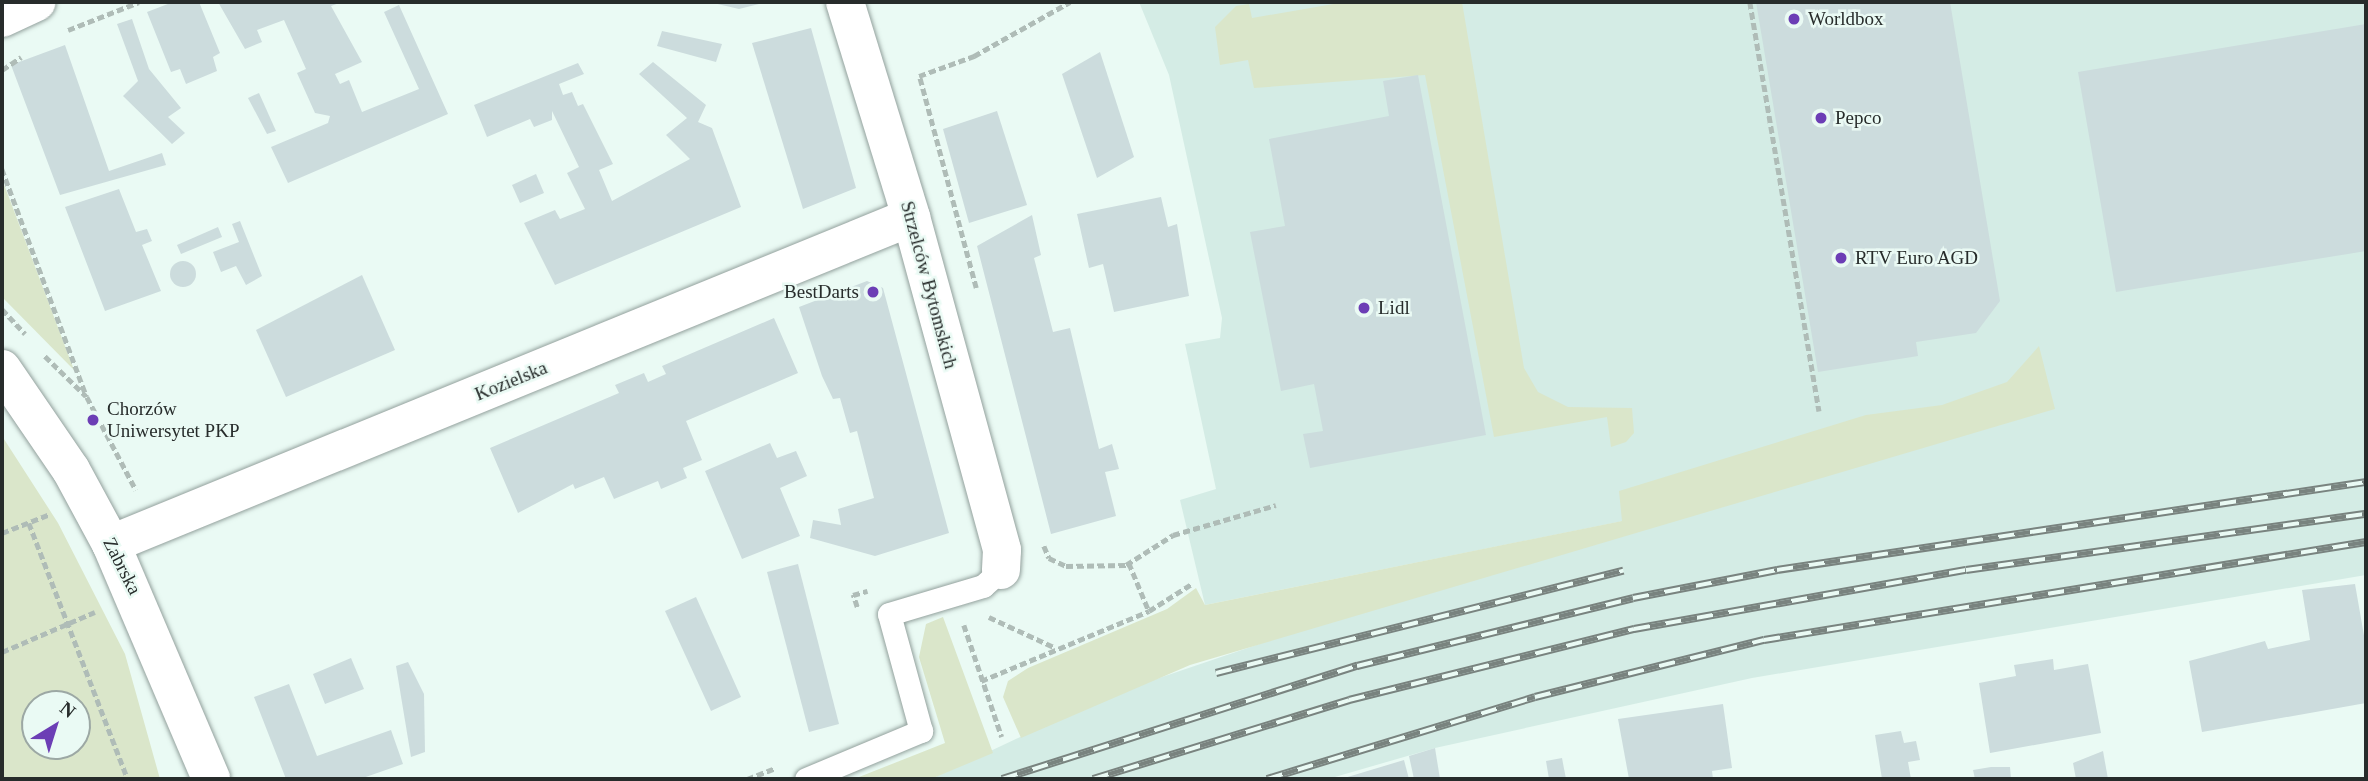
<!DOCTYPE html>
<meta charset="utf-8">
<style>
body{margin:0}
#map{position:relative;width:2368px;height:781px;overflow:hidden;background:#eafaf4;font-family:"Times New Roman",serif}
div>[style]{position:absolute}
[style*='--x']{left:calc(var(--x)*1px);top:calc(var(--y)*1px);width:calc(var(--w)*1px);rotate:calc(var(--a)*1deg)}
.built>*{inset:0;background:#d4ece5}
.green>*{inset:0;background:#dae6ca}
.building>*{inset:0;background:#ccdcdd}
.round{border-radius:50%}
.path>*{height:4.5px;margin-top:-2.25px;transform-origin:0;background:repeating-linear-gradient(90deg,#afbcb7 0 7px,transparent 0 10.5px)}
.roads{filter:drop-shadow(0 0 2px #93a19d) drop-shadow(0 0 2px #93a19d)}
.service>*{height:23px;margin:-11.5px;padding:0 11.5px;transform-origin:11.5px;border-radius:11.5px;background:#fff}
.minor>*{height:38px;margin:-19px;padding:0 19px;transform-origin:19px;border-radius:19px;background:#fff}
.tertiary>*{height:38px;margin:-19px;padding:0 19px;transform-origin:19px;border-radius:19px;background:#fff}
.rail>*{height:8px;margin-top:-4px;transform-origin:0;background:repeating-linear-gradient(90deg,#eafaf4 0 16px,#79837f 0 32px);box-sizing:border-box;border-block:2px solid #79837f}
.dots>*{width:19px;height:19px;translate:-50% -50%;box-sizing:border-box;border:4px solid #eafaf4;border-radius:50%}
span{translate:-50% -50%;white-space:nowrap;text-align:center;line-height:1.15;-webkit-text-stroke:5px #eafaf4;paint-order:stroke}
.poi-label{font-size:19px;color:#272c2b}
.left{translate:0 -50%;text-align:left}
.right{translate:-100% -50%;text-align:right}
.street-label{font-size:19px;color:#272c2b}
.frame{position:absolute;inset:0;border:4px solid #272c2b;pointer-events:none}
.north{position:absolute;left:21px;top:690px;width:70px;height:70px;box-sizing:border-box;background:#eafaf4;border:2px solid #9ca8a4;border-radius:50%;rotate:38deg;font-size:19px;font-weight:700;line-height:28px;text-align:center;color:#272c2b}
.north::after{content:'';display:block;margin:auto;width:24px;height:32px;background:#6c3eb5;clip-path:polygon(50% 0,100% 100%,50% 72%,0 100%)}
</style>
<div id="map">
<div class="built">
<div style="clip-path:polygon(1139px 2px,2366px 2px,2366px 575px,1752px 678px,1435px 748px,1328px 779px,931px 779px,1109px 695px,1623px 521px,1205px 605px,1180px 500px,1216px 489px,1185px 344px,1220px 338px,1222px 318px,1169px 75px)"></div>
</div>
<div class="green">
<div style="clip-path:polygon(1345px 2px,1462px 2px,1524px 368px,1538px 392px,1568px 407px,1632px 408px,1634px 433px,1626px 442px,1611px 447px,1607px 417px,1494px 437px,1425px 75px,1254px 88px,1248px 60px,1220px 65px,1215px 27px,1236px 6px,1249px 4px,1252px 18px)"></div>
<div style="clip-path:polygon(2px 179px,74px 370px,2px 297px)"></div>
<div style="clip-path:polygon(2039px 346px,2055px 409px,1190px 665px,1021px 738px,1003px 697px,1008px 681px,1028px 668px,1167px 609px,1196px 588px,1205px 605px,1622px 521px,1619px 491px,1866px 415px,1942px 405px,2007px 382px)"></div>
<div style="clip-path:polygon(evenodd,2px 436px,58px 523px,125px 654px,160px 779px,2px 779px,2px 436px,77px 704px,77px 746px,35px 746px,35px 704px,77px 704px)"></div>
<div style="clip-path:polygon(943px 617px,993px 753px,931px 779px,854px 779px,945px 743px,919px 657px,926px 624px)"></div>
</div>
<div class="building">
<div style="clip-path:polygon(173px 2px,199px 2px,220px 53px,213px 57px,217px 71px,186px 84px,180px 69px,171px 72px,147px 12px)"></div>
<div style="clip-path:polygon(218px 2px,342px 2px,331px 6px,362px 62px,335px 74px,340px 84px,349px 80px,362px 112px,419px 89px,384px 12px,399px 5px,448px 114px,288px 183px,271px 147px,328px 123px,330px 116px,315px 113px,297px 73px,306px 69px,284px 20px,257px 30px,262px 42px,245px 49px)"></div>
<div style="clip-path:polygon(709px 2px,763px 2px,763px 3px,739px 9px)"></div>
<div style="clip-path:polygon(1756px 2px,1950px 2px,2000px 301px,1976px 333px,1916px 342px,1918px 356px,1818px 372px)"></div>
<div style="clip-path:polygon(132px 19px,149px 69px,181px 108px,168px 117px,185px 133px,172px 144px,123px 96px,138px 81px,117px 24px)"></div>
<div style="clip-path:polygon(2366px 24px,2366px 251px,2116px 292px,2078px 72px)"></div>
<div style="clip-path:polygon(811px 28px,856px 188px,803px 209px,752px 43px)"></div>
<div style="clip-path:polygon(662px 31px,722px 44px,716px 62px,657px 46px)"></div>
<div style="clip-path:polygon(65px 45px,109px 171px,162px 153px,166px 165px,60px 195px,11px 65px)"></div>
<div style="clip-path:polygon(1100px 52px,1134px 157px,1097px 178px,1062px 74px)"></div>
<div style="clip-path:polygon(653px 62px,706px 105px,698px 122px,712px 128px,741px 207px,555px 285px,524px 223px,555px 210px,560px 219px,585px 209px,567px 173px,579px 167px,552px 111px,552px 120px,534px 127px,530px 119px,487px 137px,474px 105px,578px 63px,584px 74px,559px 84px,563px 95px,572px 92px,578px 106px,583px 104px,613px 164px,599px 170px,612px 201px,690px 159px,666px 135px,687px 118px,639px 74px)"></div>
<div style="clip-path:polygon(1418px 75px,1486px 435px,1310px 468px,1303px 434px,1323px 431px,1314px 384px,1281px 391px,1250px 232px,1285px 226px,1269px 139px,1389px 116px,1383px 81px)"></div>
<div style="clip-path:polygon(259px 93px,276px 131px,267px 134px,248px 98px)"></div>
<div style="clip-path:polygon(997px 111px,1027px 205px,969px 223px,943px 129px)"></div>
<div style="clip-path:polygon(536px 174px,544px 193px,520px 203px,512px 185px)"></div>
<div style="clip-path:polygon(119px 189px,136px 232px,147px 229px,152px 241px,142px 245px,161px 291px,105px 311px,65px 207px)"></div>
<div style="clip-path:polygon(1161px 197px,1168px 227px,1177px 224px,1189px 296px,1114px 312px,1103px 264px,1089px 268px,1077px 214px)"></div>
<div style="clip-path:polygon(1032px 215px,1041px 255px,1034px 258px,1053px 332px,1070px 328px,1099px 449px,1112px 444px,1119px 469px,1105px 472px,1116px 516px,1051px 534px,977px 246px)"></div>
<div style="clip-path:polygon(240px 221px,262px 276px,246px 285px,236px 266px,221px 272px,213px 252px,239px 242px,232px 224px)"></div>
<div style="clip-path:polygon(218px 227px,222px 237px,181px 254px,177px 245px)"></div>
<div class="round" style="left:170px;top:261px;width:26px;height:26px"></div>
<div style="clip-path:polygon(362px 275px,395px 350px,286px 397px,256px 330px)"></div>
<div style="clip-path:polygon(867px 281px,883px 288px,949px 533px,875px 556px,810px 538px,813px 520px,841px 525px,838px 509px,874px 498px,857px 431px,850px 433px,840px 398px,833px 399px,822px 376px,799px 307px)"></div>
<div style="clip-path:polygon(774px 318px,798px 373px,686px 421px,702px 460px,683px 468px,687px 478px,661px 489px,658px 481px,614px 499px,604px 477px,575px 489px,573px 484px,518px 513px,490px 448px,619px 393px,615px 385px,644px 373px,648px 382px,666px 374px,662px 366px)"></div>
<div style="clip-path:polygon(770px 443px,777px 458px,796px 451px,807px 476px,780px 488px,800px 536px,742px 559px,705px 471px)"></div>
<div style="clip-path:polygon(798px 564px,839px 724px,809px 732px,767px 572px)"></div>
<div style="clip-path:polygon(2355px 584px,2366px 647px,2366px 703px,2202px 732px,2189px 661px,2265px 641px,2268px 649px,2310px 640px,2302px 590px)"></div>
<div style="clip-path:polygon(696px 597px,741px 697px,711px 711px,665px 611px)"></div>
<div style="clip-path:polygon(351px 658px,364px 689px,325px 704px,313px 674px)"></div>
<div style="clip-path:polygon(2053px 659px,2054px 670px,2088px 664px,2101px 733px,1990px 753px,1979px 683px,2016px 676px,2014px 665px)"></div>
<div style="clip-path:polygon(408px 662px,424px 694px,425px 752px,411px 757px,396px 666px)"></div>
<div style="clip-path:polygon(289px 684px,317px 756px,391px 730px,403px 764px,360px 779px,286px 779px,254px 697px)"></div>
<div style="clip-path:polygon(1723px 704px,1732px 768px,1712px 771px,1713px 779px,1629px 779px,1618px 719px)"></div>
<div style="clip-path:polygon(1901px 731px,1904px 743px,1916px 741px,1920px 760px,1908px 762px,1911px 779px,1882px 779px,1875px 735px)"></div>
<div style="clip-path:polygon(1435px 748px,1440px 779px,1414px 779px,1409px 756px)"></div>
<div style="clip-path:polygon(2103px 751px,2108px 779px,2076px 779px,2073px 763px)"></div>
<div style="clip-path:polygon(1562px 758px,1566px 779px,1549px 779px,1546px 761px)"></div>
<div style="clip-path:polygon(1404px 760px,1409px 779px,1341px 779px)"></div>
<div style="clip-path:polygon(1991px 767px,2010px 767px,2011px 779px,1975px 779px,1973px 770px)"></div>
</div>
<div class="path">
<div style="--x:1750;--y:2;--w:415;--a:80.4"></div>
<div style="--x:68;--y:30;--w:76;--a:-21.5"></div>
<div style="--x:2;--y:70;--w:23;--a:-34"></div>
<div style="--x:2;--y:169;--w:243;--a:69.6"></div>
<div style="--x:87;--y:397;--w:105;--a:62.2"></div>
<div style="--x:976;--y:288;--w:220;--a:-105"></div>
<div style="--x:919;--y:76;--w:59;--a:-20"></div>
<div style="--x:974;--y:56;--w:110;--a:-29.4"></div>
<div style="--x:2;--y:309;--w:34;--a:47"></div>
<div style="--x:45;--y:356;--w:57;--a:44.3"></div>
<div style="--x:29;--y:523;--w:274;--a:68.9"></div>
<div style="--x:2;--y:533;--w:52;--a:-21.6"></div>
<div style="--x:1044;--y:546;--w:13;--a:67"></div>
<div style="--x:1049;--y:558;--w:19;--a:25"></div>
<div style="--x:1066;--y:566;--w:60;--a:-1"></div>
<div style="--x:1126;--y:565;--w:56;--a:-32.6"></div>
<div style="--x:1173;--y:535;--w:107;--a:-16.2"></div>
<div style="--x:1129;--y:563;--w:52;--a:67.4"></div>
<div style="--x:857;--y:607;--w:13;--a:-108"></div>
<div style="--x:853;--y:595;--w:15;--a:-16"></div>
<div style="--x:989;--y:617;--w:72;--a:24.8"></div>
<div style="--x:964;--y:625;--w:118;--a:71.3"></div>
<div style="--x:2;--y:652;--w:101;--a:-23.3"></div>
<div style="--x:981;--y:681;--w:182;--a:-22.6"></div>
<div style="--x:1149;--y:611;--w:52;--a:-32.5"></div>
<div style="--x:747;--y:779;--w:31;--a:-21"></div>
</div>
<div class="roads">
<div class="service">
<div style="--x:806;--y:779;--w:125;--a:-22.7"></div>
<div style="--x:921;--y:731;--w:121;--a:-105.3"></div>
<div style="--x:889;--y:614;--w:98;--a:-16.6"></div>
<div style="--x:983;--y:586;--w:24;--a:-42"></div>
</div>
<div class="minor">
<div style="--x:845;--y:2;--w:225;--a:72.9"></div>
<div style="--x:911;--y:217;--w:345;--a:74.7"></div>
<div style="--x:1002;--y:550;--w:20;--a:93"></div>
<div style="--x:111;--y:544;--w:864;--a:-22.23"></div>
</div>
<div class="tertiary">
<div style="--x:2;--y:18;--w:38;--a:-25"></div>
<div style="--x:2;--y:369;--w:122;--a:55.7"></div>
<div style="--x:71;--y:470;--w:84;--a:61.6"></div>
<div style="--x:111;--y:544;--w:255;--a:66.9"></div>
</div>
</div>
<div class="rail">
<div style="--x:1216;--y:673;--w:420;--a:-14.1"></div>
<div style="--x:1002;--y:779;--w:373;--a:-17.7"></div>
<div style="--x:1357;--y:666;--w:284;--a:-13.8"></div>
<div style="--x:1633;--y:598;--w:147;--a:-11"></div>
<div style="--x:1777;--y:570;--w:596;--a:-8.5"></div>
<div style="--x:1093;--y:779;--w:268;--a:-17.1"></div>
<div style="--x:1349;--y:700;--w:294;--a:-14"></div>
<div style="--x:1634;--y:629;--w:337;--a:-10.1"></div>
<div style="--x:1966;--y:570;--w:404;--a:-8"></div>
<div style="--x:1267;--y:779;--w:280;--a:-17"></div>
<div style="--x:1535;--y:697;--w:236;--a:-14"></div>
<div style="--x:1764;--y:640;--w:610;--a:-9.25"></div>
</div>
<div class="dots">
<div style="left:1794px;top:19px;background:#6c3eb5"></div>
<div style="left:1821px;top:118px;background:#6c3eb5"></div>
<div style="left:1841px;top:258px;background:#6c3eb5"></div>
<div style="left:873px;top:292px;background:#6c3eb5"></div>
<div style="left:1364px;top:308px;background:#6c3eb5"></div>
<div style="left:93px;top:420px;background:#6c3eb5"></div>
</div>
<div class="poi-label">
<span class="left" style="left:1808px;top:19px">Worldbox</span>
<span class="left" style="left:1835px;top:118px">Pepco</span>
<span class="left" style="left:1855px;top:258px">RTV Euro AGD</span>
<span class="right" style="left:859px;top:292px">BestDarts</span>
<span class="left" style="left:1378px;top:308px">Lidl</span>
<span class="left" style="left:107px;top:420px">Chorzów<br>Uniwersytet PKP</span>
</div>
<div class="street-label">
<span style="left:929px;top:285px;rotate:75deg">Strzelców Bytomskich</span>
<span style="left:511px;top:381px;rotate:-22deg">Kozielska</span>
<span style="left:122px;top:566px;rotate:63deg">Zabrska</span>
</div>
<div class="frame"></div>
<div class="north">N</div>
</div>
